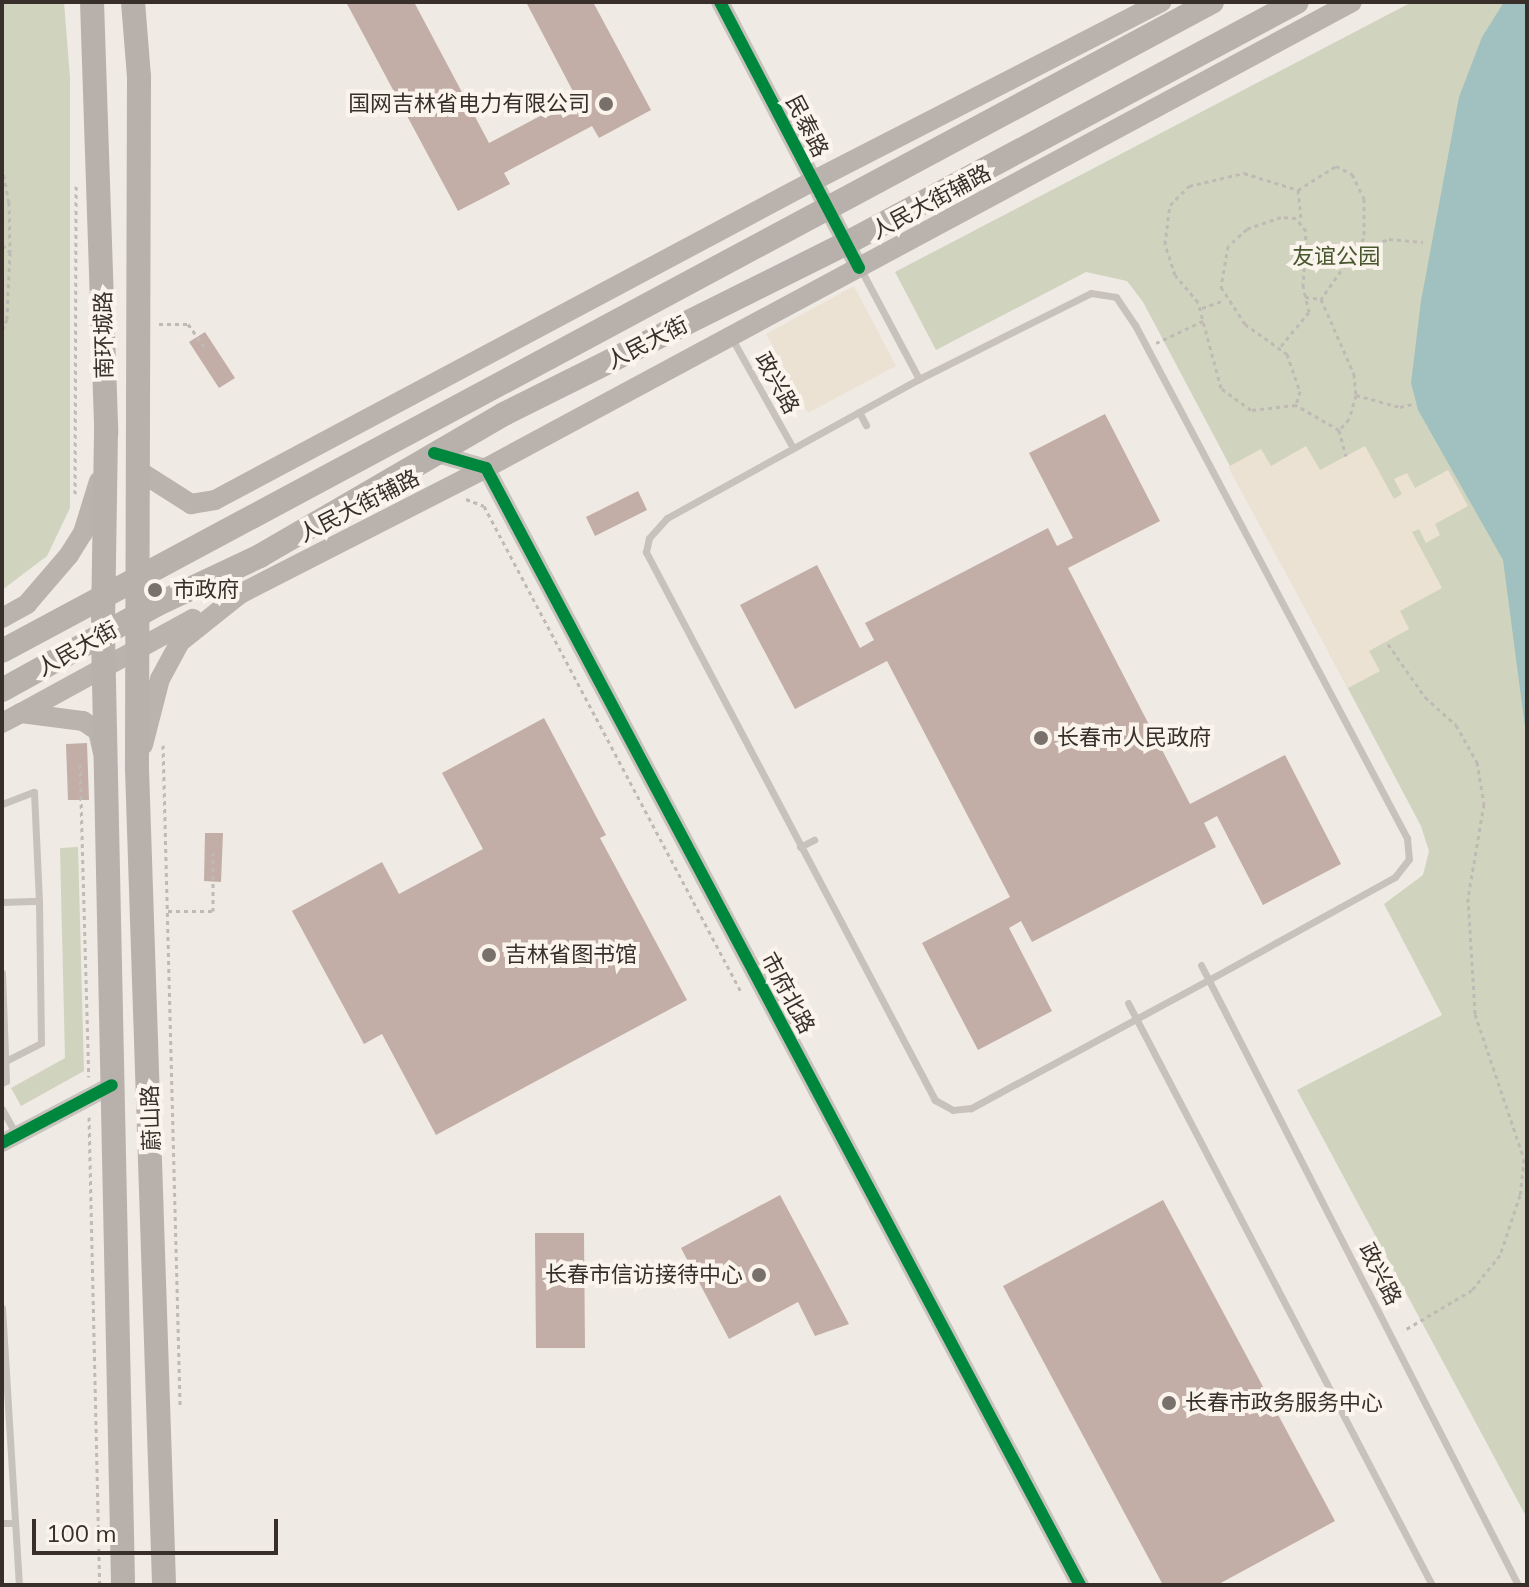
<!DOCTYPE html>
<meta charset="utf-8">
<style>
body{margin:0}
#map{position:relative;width:1529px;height:1587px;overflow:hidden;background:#efeae4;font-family:Mulish,"Noto Sans SC",sans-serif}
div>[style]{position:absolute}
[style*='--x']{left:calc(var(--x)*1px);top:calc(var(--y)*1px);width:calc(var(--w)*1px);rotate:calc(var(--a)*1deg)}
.green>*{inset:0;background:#d0d4be}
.plaza>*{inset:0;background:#ece2d4}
.water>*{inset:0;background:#a1c0c0}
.building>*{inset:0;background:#c2aea6}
.path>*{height:3px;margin-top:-1.5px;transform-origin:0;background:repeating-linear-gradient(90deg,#c0bab5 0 4px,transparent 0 8px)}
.service>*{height:7px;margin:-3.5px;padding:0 3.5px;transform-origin:3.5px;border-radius:3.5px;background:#c8c2bc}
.tertiary>*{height:18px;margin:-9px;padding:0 9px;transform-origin:9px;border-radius:9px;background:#c8c2bc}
.secondary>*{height:20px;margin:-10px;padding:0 10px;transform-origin:10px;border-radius:10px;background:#b9b2ad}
.primary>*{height:24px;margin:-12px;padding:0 12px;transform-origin:12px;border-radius:12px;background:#b7b0ab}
.cycleway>*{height:12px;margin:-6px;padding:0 6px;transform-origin:6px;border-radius:6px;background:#00873e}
.dots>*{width:22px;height:22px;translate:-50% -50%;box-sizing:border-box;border:4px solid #faf4ec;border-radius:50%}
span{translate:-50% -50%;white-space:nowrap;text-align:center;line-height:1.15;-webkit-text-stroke:8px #faf4ec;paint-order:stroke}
.poi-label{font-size:22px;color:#392f2a}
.right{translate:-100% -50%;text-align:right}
.left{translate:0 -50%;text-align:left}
.street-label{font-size:22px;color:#392f2a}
.park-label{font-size:22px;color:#48572e}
.frame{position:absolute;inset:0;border:4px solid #392f2a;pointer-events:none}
.scale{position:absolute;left:32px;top:1519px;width:246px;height:36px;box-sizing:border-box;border:4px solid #392f2a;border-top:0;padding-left:10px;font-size:24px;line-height:28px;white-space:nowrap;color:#392f2a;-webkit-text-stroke:6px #faf4ec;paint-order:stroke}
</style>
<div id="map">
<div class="green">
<div style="clip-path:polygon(2px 2px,64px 2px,70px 78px,70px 508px,47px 556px,2px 590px)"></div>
<div style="clip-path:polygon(1412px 2px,1527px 2px,1527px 1518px,1297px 1090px,1442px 1015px,1384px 904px,1423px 875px,1429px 851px,1421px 826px,1143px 302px,1127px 281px,1086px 272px,936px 350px,895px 272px)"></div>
<div style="clip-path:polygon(78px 847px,84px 1071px,21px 1106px,11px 1088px,65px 1058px,60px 848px)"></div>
</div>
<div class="plaza">
<div style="clip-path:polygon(854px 286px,896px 366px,808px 413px,766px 334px)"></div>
<div style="clip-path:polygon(1306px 446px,1320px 470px,1365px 446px,1394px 499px,1402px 494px,1394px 479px,1407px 473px,1415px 488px,1448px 470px,1468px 506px,1435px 524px,1440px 535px,1426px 543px,1419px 529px,1412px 532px,1442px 588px,1400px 611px,1409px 629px,1369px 651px,1380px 671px,1348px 688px,1228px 467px,1261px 449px,1271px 466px)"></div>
</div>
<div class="water">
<div style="clip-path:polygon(1504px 2px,1527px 2px,1527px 742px,1503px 560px,1418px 410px,1411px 383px,1421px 301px,1459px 97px,1482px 37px)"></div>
</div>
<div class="building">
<div style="clip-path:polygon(346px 2px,414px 2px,489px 143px,576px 97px,526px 2px,593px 2px,651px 110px,599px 138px,592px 126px,504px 173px,510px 184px,458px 211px)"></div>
<div style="clip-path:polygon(205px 332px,235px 378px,219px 388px,189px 342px)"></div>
<div style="clip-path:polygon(1105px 414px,1160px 521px,1068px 568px,1190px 804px,1285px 755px,1341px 864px,1263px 905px,1217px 816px,1204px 823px,1216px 847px,1032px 942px,1021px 921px,1009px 928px,1052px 1011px,978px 1050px,922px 943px,1010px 897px,887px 661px,795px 709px,740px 605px,817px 565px,860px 648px,874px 640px,865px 623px,1048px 528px,1057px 546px,1073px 538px,1029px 453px)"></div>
<div style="clip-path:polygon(638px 491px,647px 510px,595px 536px,586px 517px)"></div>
<div style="clip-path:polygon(544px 718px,606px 835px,600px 838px,687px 1000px,436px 1135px,382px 1034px,364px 1044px,292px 911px,382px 862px,399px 894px,483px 849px,442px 773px)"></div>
<div style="clip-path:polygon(87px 743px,89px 800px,68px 800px,66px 744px)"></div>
<div style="clip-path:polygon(205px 833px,223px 833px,221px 882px,204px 881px)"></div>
<div style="clip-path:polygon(780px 1195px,849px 1324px,815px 1336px,798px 1302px,729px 1339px,681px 1248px)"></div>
<div style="clip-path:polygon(1163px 1200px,1335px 1521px,1217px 1585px,1163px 1585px,1003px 1286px)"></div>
<div style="clip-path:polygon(535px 1233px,584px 1233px,585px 1348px,536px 1348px)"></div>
</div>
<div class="path">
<div style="--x:2;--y:167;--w:36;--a:79"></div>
<div style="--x:9;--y:202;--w:50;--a:88.9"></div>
<div style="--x:10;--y:252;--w:67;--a:92.6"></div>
<div style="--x:7;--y:319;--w:13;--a:113"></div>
<div style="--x:1298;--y:190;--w:31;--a:84"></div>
<div style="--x:2;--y:245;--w:11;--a:41"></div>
<div style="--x:1360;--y:249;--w:31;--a:-19"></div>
<div style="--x:1389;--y:239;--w:34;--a:5"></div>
<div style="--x:1305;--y:297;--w:16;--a:7"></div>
<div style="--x:1202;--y:308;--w:24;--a:-19"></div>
<div style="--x:159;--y:324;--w:29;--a:0"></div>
<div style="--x:188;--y:324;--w:31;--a:54"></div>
<div style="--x:1156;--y:343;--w:52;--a:-25.1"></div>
<div style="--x:1281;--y:346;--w:44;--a:-50.5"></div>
<div style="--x:1309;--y:312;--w:26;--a:-103"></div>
<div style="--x:1303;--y:287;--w:56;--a:-86.9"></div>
<div style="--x:1306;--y:231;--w:16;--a:-128"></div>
<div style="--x:1296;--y:218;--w:15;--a:-176"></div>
<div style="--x:1281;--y:217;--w:36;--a:161"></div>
<div style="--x:1247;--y:229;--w:25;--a:138"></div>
<div style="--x:1228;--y:246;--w:42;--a:99.7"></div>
<div style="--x:1221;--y:287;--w:44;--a:57"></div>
<div style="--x:1245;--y:324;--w:52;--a:35.5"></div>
<div style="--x:1287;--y:354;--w:39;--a:71"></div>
<div style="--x:1300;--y:391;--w:15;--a:106"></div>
<div style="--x:1356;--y:395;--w:46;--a:15.3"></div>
<div style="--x:1400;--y:407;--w:12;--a:-14"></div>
<div style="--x:1339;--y:430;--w:50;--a:-149.8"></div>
<div style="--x:1296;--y:405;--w:45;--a:173.7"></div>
<div style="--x:1251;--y:410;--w:37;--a:-144"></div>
<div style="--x:1221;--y:388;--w:89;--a:-105"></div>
<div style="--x:1198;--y:302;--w:35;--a:-130"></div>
<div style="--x:1175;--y:275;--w:33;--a:-108"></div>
<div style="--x:1165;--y:244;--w:39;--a:-83"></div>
<div style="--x:1170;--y:205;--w:27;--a:-45"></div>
<div style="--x:1189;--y:186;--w:57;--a:-13.3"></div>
<div style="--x:1244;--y:173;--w:57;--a:17.5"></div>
<div style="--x:1298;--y:190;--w:45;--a:-32.3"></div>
<div style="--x:1336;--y:166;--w:18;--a:27"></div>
<div style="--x:1352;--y:174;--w:28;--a:64"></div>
<div style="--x:1364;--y:199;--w:39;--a:90"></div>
<div style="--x:1364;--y:238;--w:75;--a:125.2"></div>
<div style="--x:1321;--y:299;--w:82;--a:66.3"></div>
<div style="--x:1354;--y:374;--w:21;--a:85"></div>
<div style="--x:1356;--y:395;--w:25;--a:106"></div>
<div style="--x:1349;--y:419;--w:15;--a:132"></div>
<div style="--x:1339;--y:430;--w:27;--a:75"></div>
<div style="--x:75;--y:494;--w:308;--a:-89.8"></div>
<div style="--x:466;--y:499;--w:19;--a:21"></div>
<div style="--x:484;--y:506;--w:548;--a:62.12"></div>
<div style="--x:1388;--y:644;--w:65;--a:55.1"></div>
<div style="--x:1425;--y:697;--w:42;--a:42.1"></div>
<div style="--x:1456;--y:725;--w:43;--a:60.4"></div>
<div style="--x:1477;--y:762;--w:43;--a:80.5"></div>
<div style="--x:1484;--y:804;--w:95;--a:99.7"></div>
<div style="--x:1468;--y:898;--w:116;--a:86.5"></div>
<div style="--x:1475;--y:1014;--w:153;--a:71.3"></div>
<div style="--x:1524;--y:1159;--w:36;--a:96"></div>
<div style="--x:1520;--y:1195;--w:63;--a:108.4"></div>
<div style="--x:1500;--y:1255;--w:45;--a:128.7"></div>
<div style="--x:1472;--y:1290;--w:80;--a:149.3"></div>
<div style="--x:163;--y:745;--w:660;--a:88.52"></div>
<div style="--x:80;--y:764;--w:313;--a:88.4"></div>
<div style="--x:168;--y:911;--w:45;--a:0"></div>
<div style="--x:213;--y:911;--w:58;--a:-90"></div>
<div style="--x:89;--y:1117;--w:468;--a:88.7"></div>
</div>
<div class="service">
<div style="--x:860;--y:268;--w:126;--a:62"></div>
<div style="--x:1091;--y:293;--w:25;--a:9"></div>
<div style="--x:1116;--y:297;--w:34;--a:56"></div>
<div style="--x:1135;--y:325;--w:581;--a:62.07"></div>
<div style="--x:1407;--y:838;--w:21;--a:85"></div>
<div style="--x:1409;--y:859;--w:23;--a:128"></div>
<div style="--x:1395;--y:877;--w:211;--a:151.1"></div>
<div style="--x:1210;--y:979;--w:272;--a:151.6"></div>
<div style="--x:971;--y:1108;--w:18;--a:174"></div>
<div style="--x:953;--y:1110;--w:21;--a:-151"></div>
<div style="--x:935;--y:1100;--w:620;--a:-117.81"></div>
<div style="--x:646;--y:552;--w:14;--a:-78"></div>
<div style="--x:649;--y:538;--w:27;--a:-48"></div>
<div style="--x:667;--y:518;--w:288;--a:-28.9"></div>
<div style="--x:919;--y:379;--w:192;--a:-26.6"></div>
<div style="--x:731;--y:337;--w:127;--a:60.8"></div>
<div style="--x:859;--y:412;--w:15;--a:62"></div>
<div style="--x:2;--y:804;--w:34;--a:-21"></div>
<div style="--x:34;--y:792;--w:109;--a:87.4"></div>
<div style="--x:800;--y:847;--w:16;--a:-27"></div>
<div style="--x:2;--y:902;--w:37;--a:-2"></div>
<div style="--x:39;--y:901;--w:142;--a:89.2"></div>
<div style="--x:41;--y:1043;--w:39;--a:153"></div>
<div style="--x:1201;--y:965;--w:696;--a:62.92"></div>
<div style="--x:2;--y:973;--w:108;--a:87.9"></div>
<div style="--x:6;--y:1081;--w:4;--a:153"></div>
<div style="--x:1128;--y:1003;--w:657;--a:62.42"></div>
<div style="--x:2;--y:1109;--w:29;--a:61"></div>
<div style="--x:2;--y:1308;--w:278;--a:86.5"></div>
<div style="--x:2;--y:1523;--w:13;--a:0"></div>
</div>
<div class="tertiary">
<div style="--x:720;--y:2;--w:300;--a:62.4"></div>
<div style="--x:434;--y:453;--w:54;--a:16.1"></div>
<div style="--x:486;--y:468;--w:1265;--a:62"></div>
<div style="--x:2;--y:1143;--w:124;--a:-27.8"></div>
</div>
<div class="secondary">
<div style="--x:139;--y:471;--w:62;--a:32.4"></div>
<div style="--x:191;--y:504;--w:24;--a:-9"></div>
<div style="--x:215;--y:500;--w:678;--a:-28.08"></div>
<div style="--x:813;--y:181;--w:392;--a:-27.2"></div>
<div style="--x:2;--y:618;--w:29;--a:-29"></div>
<div style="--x:27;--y:604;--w:65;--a:-49.4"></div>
<div style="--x:69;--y:555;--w:26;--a:-58"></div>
<div style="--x:83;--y:533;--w:54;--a:-72.9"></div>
<div style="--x:21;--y:713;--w:196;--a:-28.7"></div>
<div style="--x:2;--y:723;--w:21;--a:-28"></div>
<div style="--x:21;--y:713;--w:63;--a:7.4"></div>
<div style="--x:83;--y:721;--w:18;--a:34"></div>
<div style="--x:98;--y:731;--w:22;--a:77"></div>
<div style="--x:143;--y:745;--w:68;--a:-75.6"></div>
<div style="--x:160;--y:679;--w:42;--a:-61.6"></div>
<div style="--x:180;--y:642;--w:77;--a:-38.7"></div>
<div style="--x:240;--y:594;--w:276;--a:-27.1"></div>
<div style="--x:486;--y:468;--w:983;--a:-28.28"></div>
</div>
<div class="primary">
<div style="--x:92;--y:2;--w:431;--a:88.1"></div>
<div style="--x:106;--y:433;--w:202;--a:90.9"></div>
<div style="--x:103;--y:635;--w:950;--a:88.79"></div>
<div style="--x:133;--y:2;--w:75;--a:85.4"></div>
<div style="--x:139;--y:77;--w:692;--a:90.17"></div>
<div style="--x:137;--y:769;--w:816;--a:88.1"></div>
<div style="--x:2;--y:651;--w:1373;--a:-28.21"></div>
<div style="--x:2;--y:690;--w:178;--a:-28.9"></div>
<div style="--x:158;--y:604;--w:113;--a:-25.2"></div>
<div style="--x:260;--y:556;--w:282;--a:-30.2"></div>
<div style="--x:504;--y:414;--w:383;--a:-26.5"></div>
<div style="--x:847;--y:243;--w:510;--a:-28.17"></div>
</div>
<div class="cycleway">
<div style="--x:720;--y:2;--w:300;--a:62.4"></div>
<div style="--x:434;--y:453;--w:54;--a:16.1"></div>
<div style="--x:486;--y:468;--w:1265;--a:62"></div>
<div style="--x:2;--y:1143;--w:124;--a:-27.8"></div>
</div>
<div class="dots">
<div style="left:606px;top:104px;background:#79706b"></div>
<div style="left:155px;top:590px;background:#79706b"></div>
<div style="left:1041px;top:738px;background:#79706b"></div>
<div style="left:489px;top:955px;background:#79706b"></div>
<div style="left:759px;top:1275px;background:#79706b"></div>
<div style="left:1169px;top:1403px;background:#79706b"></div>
</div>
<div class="poi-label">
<span class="right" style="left:590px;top:104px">国网吉林省电力有限公司</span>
<span class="left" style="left:173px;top:590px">市政府</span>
<span class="left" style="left:1057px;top:738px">长春市人民政府</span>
<span class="left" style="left:505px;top:955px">吉林省图书馆</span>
<span class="right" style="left:743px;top:1275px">长春市信访接待中心</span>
<span class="left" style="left:1185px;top:1403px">长春市政务服务中心</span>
</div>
<div class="street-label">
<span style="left:807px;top:126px;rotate:63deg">民泰路</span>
<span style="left:931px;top:202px;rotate:-28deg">人民大街辅路</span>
<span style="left:104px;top:335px;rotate:-91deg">南环城路</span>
<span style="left:647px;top:343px;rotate:-27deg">人民大街</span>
<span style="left:777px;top:383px;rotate:61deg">政兴路</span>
<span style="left:359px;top:506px;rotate:-27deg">人民大街辅路</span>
<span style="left:77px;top:649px;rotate:-29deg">人民大街</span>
<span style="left:788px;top:993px;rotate:62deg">市府北路</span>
<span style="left:151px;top:1118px;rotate:-92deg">蔚山路</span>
<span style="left:1380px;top:1274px;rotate:63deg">政兴路</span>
</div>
<div class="park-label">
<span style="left:1336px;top:257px">友谊公园</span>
</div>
<div class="frame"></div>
<div class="scale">100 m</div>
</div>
